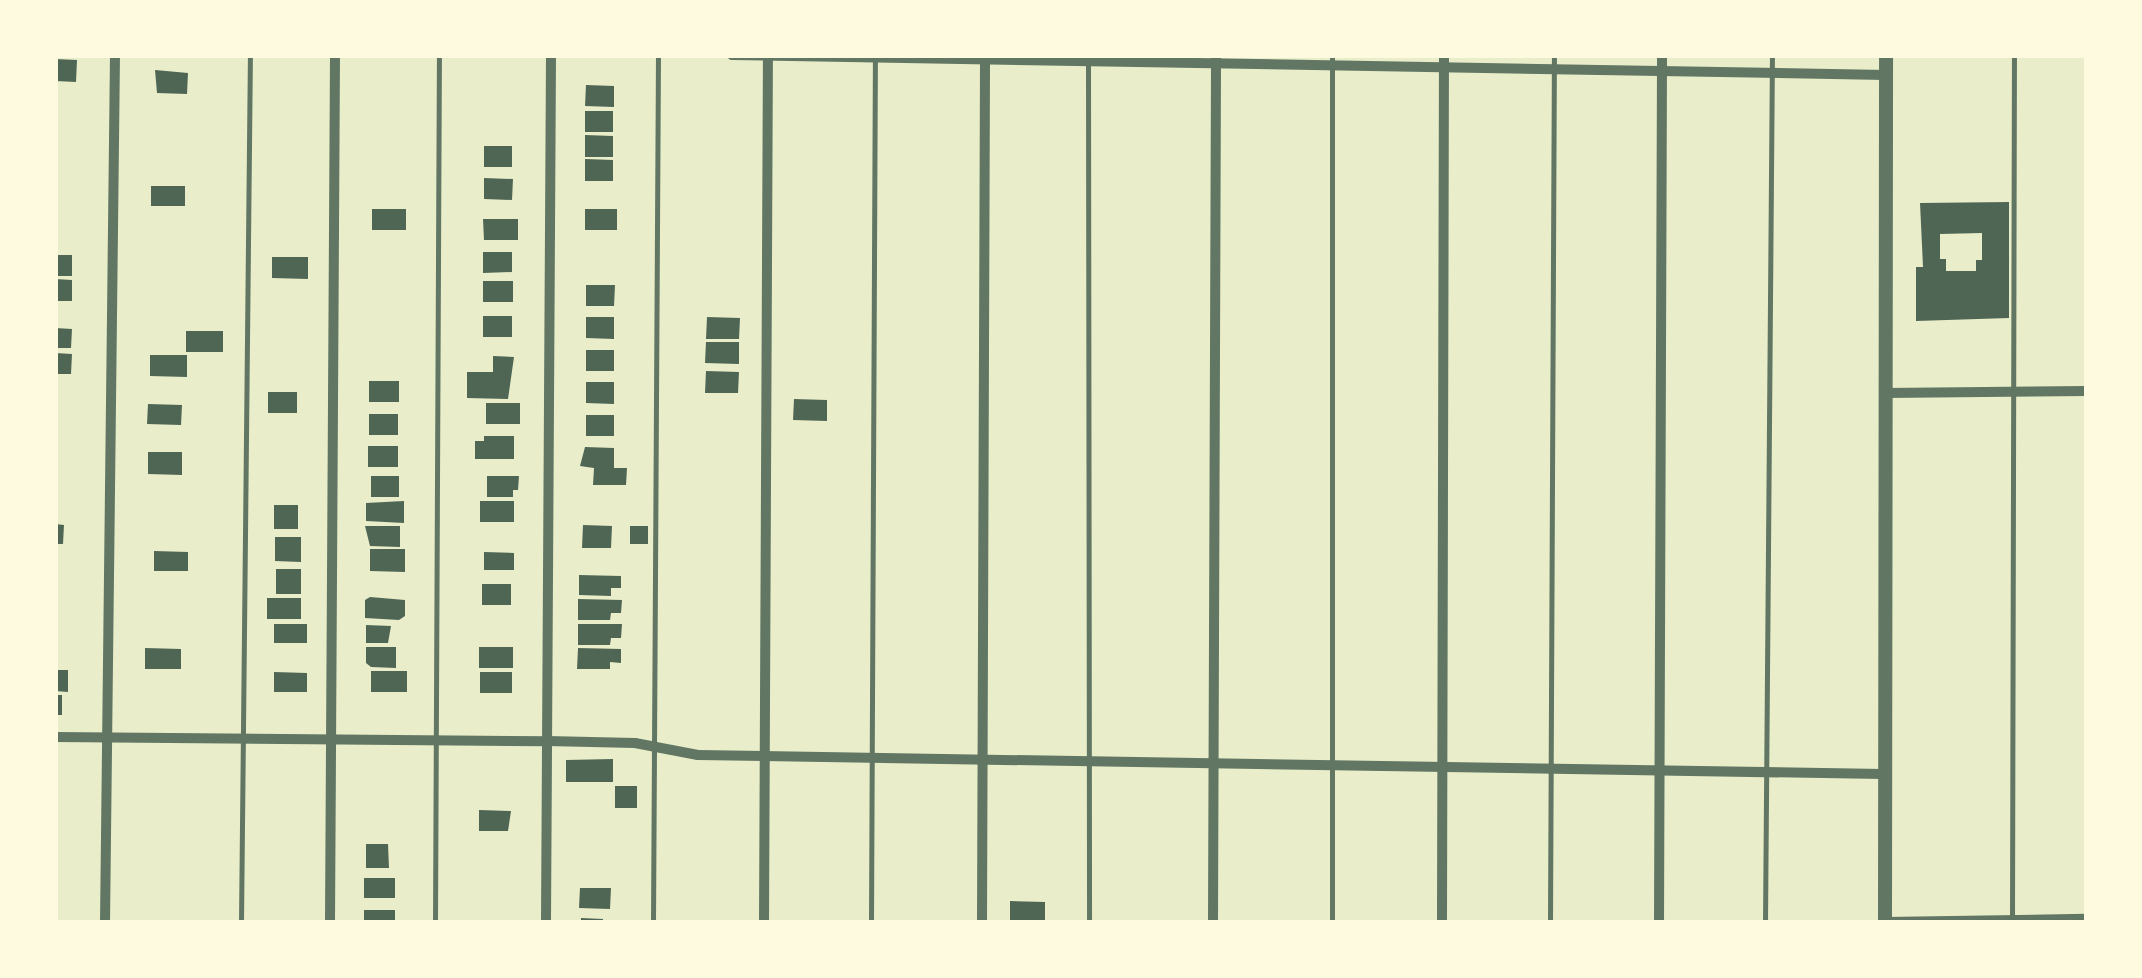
<!DOCTYPE html>
<style>
body{margin:0}
#map{position:relative;width:2142px;height:978px;overflow:hidden;background:#e9edc9;font-family:Jost,sans-serif}
div>[style]{position:absolute}
[style*='--x']{left:calc(var(--x)*1px);top:calc(var(--y)*1px);width:calc(var(--w)*1px);rotate:calc(var(--a)*1deg)}
.building>*{inset:0;background:#4f6655}
.service>*{height:5px;margin:-2.5px;padding:0 2.5px;transform-origin:2.5px;border-radius:2.5px;background:#617663}
.minor>*{height:10px;margin:-5px;padding:0 5px;transform-origin:5px;border-radius:5px;background:#617663}
.tertiary>*{height:14px;margin:-7px;padding:0 7px;transform-origin:7px;border-radius:7px;background:#617663}
span{translate:-50% -50%;white-space:nowrap;text-align:center;line-height:1.15;-webkit-text-stroke:8px #fefae0;paint-order:stroke}
.frame{position:absolute;inset:0;border:58px solid #fefae0;pointer-events:none}
</style>
<div id="map">
<div class="building">
<div style="clip-path:polygon(55px 59px,77px 60px,76px 82px,55px 81px)"></div>
<div style="clip-path:polygon(155px 70px,188px 73px,187px 94px,157px 93px)"></div>
<div style="clip-path:polygon(586px 85px,614px 86px,614px 107px,585px 106px)"></div>
<div style="clip-path:polygon(585px 111px,613px 111px,613px 132px,585px 132px)"></div>
<div style="clip-path:polygon(585px 135px,613px 136px,613px 157px,585px 157px)"></div>
<div style="clip-path:polygon(484px 146px,512px 146px,512px 167px,484px 167px)"></div>
<div style="clip-path:polygon(585px 159px,613px 160px,613px 181px,585px 181px)"></div>
<div style="clip-path:polygon(484px 178px,513px 179px,512px 200px,484px 199px)"></div>
<div style="clip-path:polygon(151px 186px,185px 186px,185px 206px,151px 206px)"></div>
<div style="clip-path:polygon(evenodd,2009px 202px,2009px 318px,1916px 321px,1916px 267px,1923px 267px,1920px 203px,2009px 202px,1982px 233px,1982px 260px,1976px 260px,1976px 271px,1946px 271px,1946px 259px,1940px 259px,1940px 234px,1982px 233px)"></div>
<div style="clip-path:polygon(372px 209px,406px 209px,406px 230px,372px 230px)"></div>
<div style="clip-path:polygon(585px 209px,617px 209px,617px 230px,585px 230px)"></div>
<div style="clip-path:polygon(483px 219px,518px 219px,518px 240px,484px 240px)"></div>
<div style="clip-path:polygon(483px 252px,512px 252px,512px 272px,483px 273px)"></div>
<div style="clip-path:polygon(55px 255px,72px 255px,72px 276px,55px 276px)"></div>
<div style="clip-path:polygon(272px 257px,308px 257px,308px 279px,272px 278px)"></div>
<div style="clip-path:polygon(55px 279px,72px 280px,72px 301px,55px 301px)"></div>
<div style="clip-path:polygon(483px 281px,513px 281px,513px 302px,483px 302px)"></div>
<div style="clip-path:polygon(586px 285px,615px 285px,614px 306px,586px 306px)"></div>
<div style="clip-path:polygon(483px 316px,512px 316px,512px 337px,483px 337px)"></div>
<div style="clip-path:polygon(586px 317px,614px 317px,614px 339px,586px 338px)"></div>
<div style="clip-path:polygon(707px 317px,740px 318px,739px 339px,706px 339px)"></div>
<div style="clip-path:polygon(55px 328px,72px 329px,71px 348px,55px 348px)"></div>
<div style="clip-path:polygon(186px 331px,223px 331px,223px 352px,186px 352px)"></div>
<div style="clip-path:polygon(706px 342px,739px 342px,739px 364px,705px 363px)"></div>
<div style="clip-path:polygon(586px 350px,614px 350px,614px 371px,586px 371px)"></div>
<div style="clip-path:polygon(55px 353px,72px 354px,71px 374px,55px 374px)"></div>
<div style="clip-path:polygon(150px 355px,187px 355px,187px 377px,150px 376px)"></div>
<div style="clip-path:polygon(493px 356px,514px 357px,508px 399px,467px 398px,467px 372px,493px 372px)"></div>
<div style="clip-path:polygon(706px 371px,739px 372px,738px 393px,705px 393px)"></div>
<div style="clip-path:polygon(369px 381px,399px 381px,399px 402px,369px 402px)"></div>
<div style="clip-path:polygon(586px 382px,614px 382px,614px 404px,586px 403px)"></div>
<div style="clip-path:polygon(268px 392px,297px 392px,297px 413px,268px 413px)"></div>
<div style="clip-path:polygon(794px 399px,827px 400px,827px 421px,793px 420px)"></div>
<div style="clip-path:polygon(486px 403px,520px 403px,520px 424px,486px 424px)"></div>
<div style="clip-path:polygon(148px 404px,182px 405px,181px 425px,147px 424px)"></div>
<div style="clip-path:polygon(369px 414px,398px 414px,398px 435px,369px 435px)"></div>
<div style="clip-path:polygon(586px 415px,614px 415px,614px 436px,586px 436px)"></div>
<div style="clip-path:polygon(484px 436px,514px 436px,514px 459px,475px 459px,475px 441px,484px 441px)"></div>
<div style="clip-path:polygon(368px 446px,398px 446px,398px 467px,368px 467px)"></div>
<div style="clip-path:polygon(585px 447px,614px 448px,614px 468px,627px 468px,626px 485px,593px 485px,594px 468px,580px 466px)"></div>
<div style="clip-path:polygon(148px 452px,182px 452px,182px 475px,148px 474px)"></div>
<div style="clip-path:polygon(371px 476px,399px 476px,399px 497px,371px 497px)"></div>
<div style="clip-path:polygon(487px 476px,519px 476px,518px 490px,513px 490px,513px 497px,487px 497px)"></div>
<div style="clip-path:polygon(404px 501px,404px 523px,366px 521px,366px 503px)"></div>
<div style="clip-path:polygon(480px 501px,514px 501px,514px 522px,480px 522px)"></div>
<div style="clip-path:polygon(274px 505px,298px 505px,298px 529px,274px 529px)"></div>
<div style="clip-path:polygon(55px 524px,64px 525px,63px 544px,55px 544px)"></div>
<div style="clip-path:polygon(583px 525px,612px 526px,611px 548px,582px 548px)"></div>
<div style="clip-path:polygon(365px 526px,400px 526px,400px 547px,370px 546px)"></div>
<div style="clip-path:polygon(630px 526px,648px 526px,648px 544px,630px 544px)"></div>
<div style="clip-path:polygon(275px 537px,301px 537px,301px 562px,275px 561px)"></div>
<div style="clip-path:polygon(370px 549px,405px 549px,405px 572px,370px 571px)"></div>
<div style="clip-path:polygon(154px 551px,188px 552px,188px 571px,154px 571px)"></div>
<div style="clip-path:polygon(484px 552px,514px 553px,514px 570px,484px 570px)"></div>
<div style="clip-path:polygon(276px 569px,301px 569px,301px 594px,276px 594px)"></div>
<div style="clip-path:polygon(579px 575px,621px 576px,621px 588px,611px 588px,611px 596px,579px 595px)"></div>
<div style="clip-path:polygon(482px 584px,511px 584px,511px 605px,482px 605px)"></div>
<div style="clip-path:polygon(370px 597px,405px 600px,405px 616px,399px 620px,365px 618px,365px 600px)"></div>
<div style="clip-path:polygon(267px 598px,301px 598px,301px 619px,267px 619px)"></div>
<div style="clip-path:polygon(578px 599px,622px 600px,621px 613px,611px 613px,610px 620px,578px 620px)"></div>
<div style="clip-path:polygon(274px 624px,307px 624px,307px 643px,274px 643px)"></div>
<div style="clip-path:polygon(578px 624px,622px 624px,621px 638px,611px 638px,610px 645px,578px 645px)"></div>
<div style="clip-path:polygon(366px 625px,391px 626px,388px 643px,366px 643px)"></div>
<div style="clip-path:polygon(366px 647px,396px 647px,396px 668px,371px 667px,366px 663px)"></div>
<div style="clip-path:polygon(479px 647px,513px 647px,513px 668px,479px 668px)"></div>
<div style="clip-path:polygon(145px 648px,181px 649px,181px 669px,145px 669px)"></div>
<div style="clip-path:polygon(578px 648px,621px 649px,621px 663px,610px 662px,610px 669px,577px 669px)"></div>
<div style="clip-path:polygon(55px 670px,68px 670px,68px 692px,55px 691px)"></div>
<div style="clip-path:polygon(371px 671px,407px 671px,407px 692px,371px 692px)"></div>
<div style="clip-path:polygon(274px 672px,307px 673px,307px 692px,274px 692px)"></div>
<div style="clip-path:polygon(480px 672px,512px 672px,512px 693px,480px 693px)"></div>
<div style="clip-path:polygon(55px 695px,62px 695px,62px 715px,55px 715px)"></div>
<div style="clip-path:polygon(613px 759px,613px 782px,566px 782px,566px 760px)"></div>
<div style="clip-path:polygon(615px 786px,637px 786px,637px 808px,615px 808px)"></div>
<div style="clip-path:polygon(479px 810px,511px 811px,508px 831px,479px 831px)"></div>
<div style="clip-path:polygon(366px 844px,388px 844px,389px 868px,366px 868px)"></div>
<div style="clip-path:polygon(364px 878px,395px 878px,395px 898px,364px 898px)"></div>
<div style="clip-path:polygon(580px 888px,611px 888px,610px 909px,579px 908px)"></div>
<div style="clip-path:polygon(1010px 901px,1045px 902px,1045px 923px,1010px 923px)"></div>
<div style="clip-path:polygon(364px 910px,395px 910px,395px 923px,364px 923px)"></div>
<div style="clip-path:polygon(581px 918px,603px 919px,603px 923px,581px 923px)"></div>
</div>
<div class="service">
<div style="--x:1088;--y:55;--w:868;--a:89.93"></div>
<div style="--x:2012;--y:920;--w:865;--a:-89.87"></div>
<div style="--x:241;--y:923;--w:868;--a:-89.41"></div>
<div style="--x:435;--y:923;--w:868;--a:-89.74"></div>
<div style="--x:653;--y:923;--w:868;--a:-89.67"></div>
<div style="--x:871;--y:923;--w:865;--a:-89.74"></div>
<div style="--x:1332;--y:923;--w:868;--a:-90"></div>
<div style="--x:1550;--y:923;--w:868;--a:-89.74"></div>
<div style="--x:1765;--y:923;--w:868;--a:-89.54"></div>
</div>
<div class="minor">
<div style="--x:732;--y:55;--w:1154;--a:0.99"></div>
<div style="--x:1885;--y:393;--w:202;--a:-0.6"></div>
<div style="--x:55;--y:737;--w:492;--a:0.5"></div>
<div style="--x:547;--y:741;--w:88;--a:1.3"></div>
<div style="--x:635;--y:743;--w:64;--a:10.8"></div>
<div style="--x:698;--y:755;--w:1185;--a:0.92"></div>
<div style="--x:1885;--y:922;--w:202;--a:-0.9"></div>
<div style="--x:105;--y:923;--w:868;--a:-89.34"></div>
<div style="--x:330;--y:923;--w:868;--a:-89.67"></div>
<div style="--x:546;--y:923;--w:868;--a:-89.67"></div>
<div style="--x:764;--y:923;--w:868;--a:-89.74"></div>
<div style="--x:982;--y:923;--w:868;--a:-89.8"></div>
<div style="--x:1213;--y:923;--w:868;--a:-89.8"></div>
<div style="--x:1442;--y:923;--w:868;--a:-89.87"></div>
<div style="--x:1659;--y:923;--w:868;--a:-89.8"></div>
</div>
<div class="tertiary">
<div style="--x:1885;--y:923;--w:868;--a:-89.93"></div>
</div>
<div class="frame"></div>
</div>
